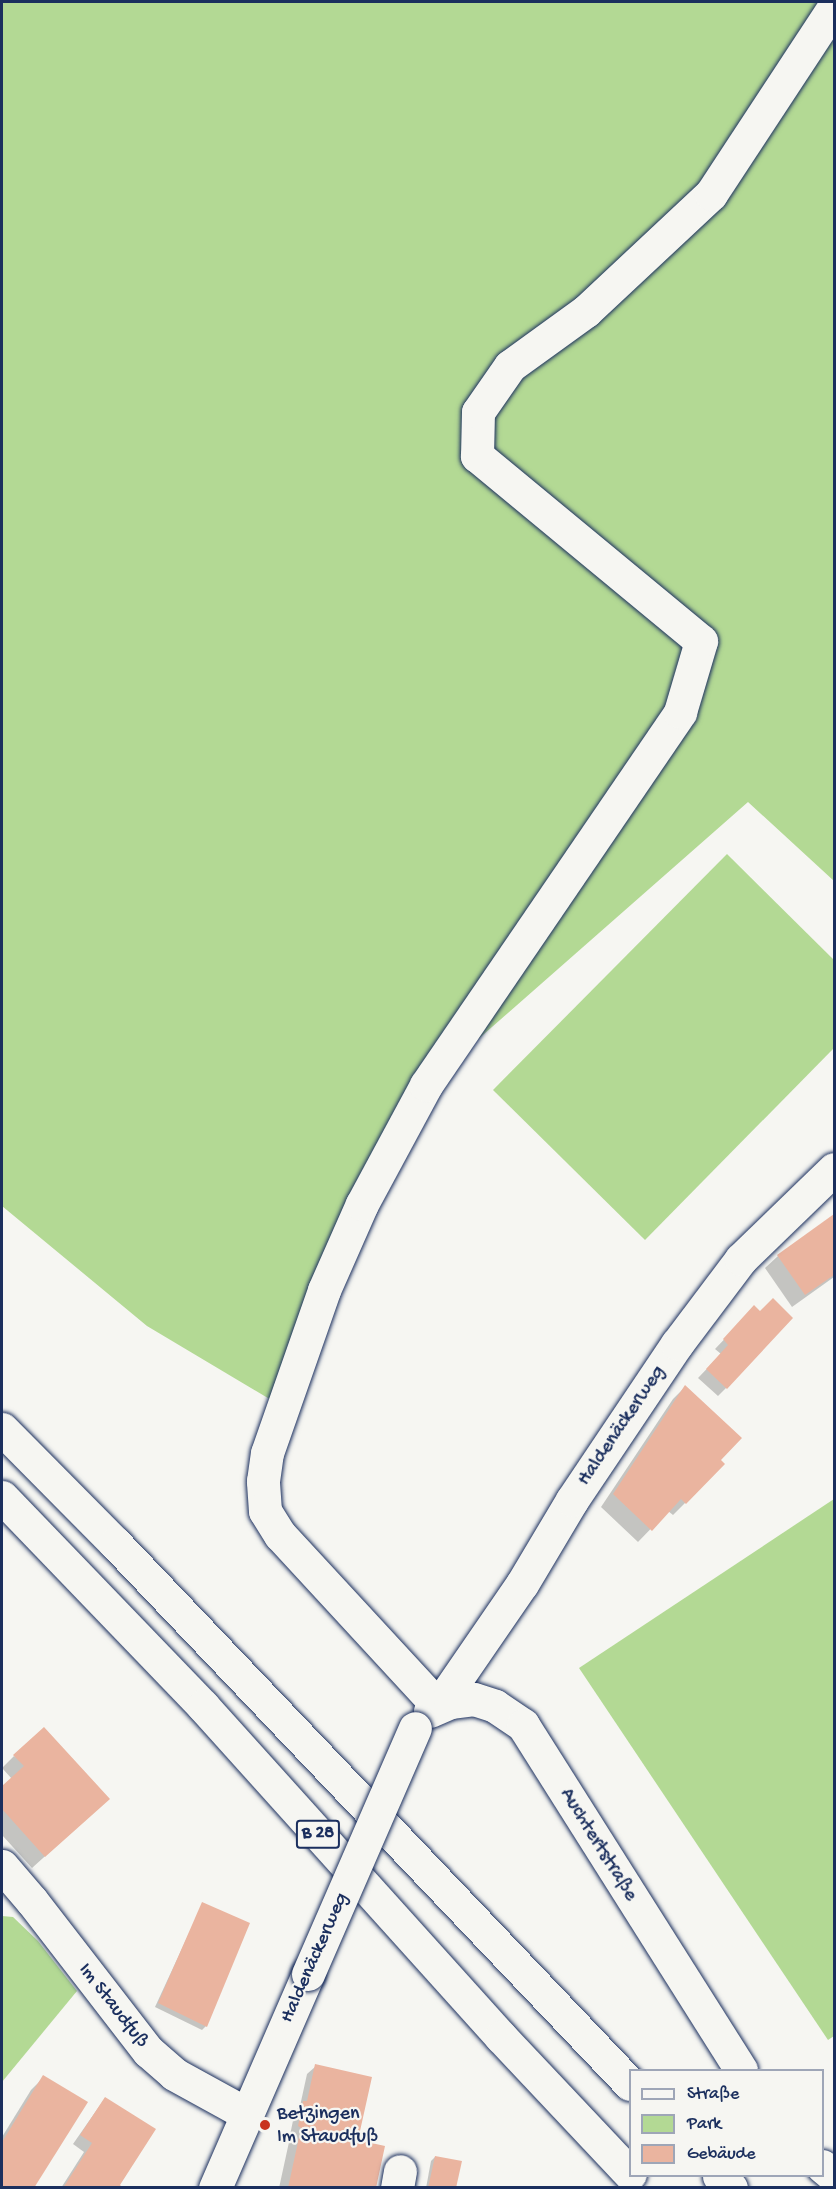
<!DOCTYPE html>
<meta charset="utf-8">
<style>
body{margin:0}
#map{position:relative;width:836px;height:2189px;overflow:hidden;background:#f6f6f2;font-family:"Gochi Hand",sans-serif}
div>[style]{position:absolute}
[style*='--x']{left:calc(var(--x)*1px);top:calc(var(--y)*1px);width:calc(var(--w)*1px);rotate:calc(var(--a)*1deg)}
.green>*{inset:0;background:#b3d994}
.shadow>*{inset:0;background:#0003}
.building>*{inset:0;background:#eab49f}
.roads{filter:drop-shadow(0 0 2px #1b2f5e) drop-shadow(0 0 2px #1b2f5e)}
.minor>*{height:33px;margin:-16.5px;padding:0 16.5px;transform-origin:16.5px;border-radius:16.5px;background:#f6f6f2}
.highway>*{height:33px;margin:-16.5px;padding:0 16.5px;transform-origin:16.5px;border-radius:16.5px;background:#f6f6f2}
.bridges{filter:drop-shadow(0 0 2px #1b2f5e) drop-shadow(0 0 2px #1b2f5e)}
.minor-bridge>*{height:33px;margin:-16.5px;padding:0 16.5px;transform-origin:16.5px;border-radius:16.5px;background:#f6f6f2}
.dots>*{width:16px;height:16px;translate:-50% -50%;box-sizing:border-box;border:3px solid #f6f6f2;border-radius:50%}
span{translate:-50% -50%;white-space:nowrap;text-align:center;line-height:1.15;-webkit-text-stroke:4.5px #f6f6f2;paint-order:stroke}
.shield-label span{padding:2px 4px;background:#f6f6f2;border:2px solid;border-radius:4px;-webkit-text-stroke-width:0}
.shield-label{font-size:18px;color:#1b2f5e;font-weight:700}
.street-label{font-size:20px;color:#1b2f5e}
.poi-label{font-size:20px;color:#1b2f5e}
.left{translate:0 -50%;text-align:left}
.frame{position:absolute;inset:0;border:3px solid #1b2f5e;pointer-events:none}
.legend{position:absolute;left:629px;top:2069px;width:195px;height:108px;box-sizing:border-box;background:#f6f6f2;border:2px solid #9ea6b7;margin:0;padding:8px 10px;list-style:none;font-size:18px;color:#1b2f5e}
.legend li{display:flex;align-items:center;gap:12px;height:30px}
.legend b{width:30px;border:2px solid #9ea6b7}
</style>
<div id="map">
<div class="green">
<div style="clip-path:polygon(2px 2px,834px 2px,834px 881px,748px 802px,426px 1085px,283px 1407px,147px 1326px,2px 1206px)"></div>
<div style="clip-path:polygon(727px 854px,834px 960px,834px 1048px,645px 1240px,493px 1090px)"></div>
<div style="clip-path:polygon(834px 1499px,834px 2036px,828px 2040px,579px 1668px)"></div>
<div style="clip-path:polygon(2px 1916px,13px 1917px,38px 1941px,77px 1991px,2px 2082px)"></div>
</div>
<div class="shadow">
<div style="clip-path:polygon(834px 1216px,834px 1277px,792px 1307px,765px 1268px,778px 1256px)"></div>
<div style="clip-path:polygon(754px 1308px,726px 1388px,718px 1396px,698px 1378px,721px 1354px,715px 1349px)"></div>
<div style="clip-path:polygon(685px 1387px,719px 1460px,685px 1503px,673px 1515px,668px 1511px,638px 1542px,601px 1507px,673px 1399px)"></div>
<div style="clip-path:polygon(14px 1756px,95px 1811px,32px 1868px,2px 1835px,2px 1788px,12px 1779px,2px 1768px)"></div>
<div style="clip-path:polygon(203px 1903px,206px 2026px,202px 2030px,155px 2007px)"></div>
<div style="clip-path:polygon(316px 2066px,356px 2141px,374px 2188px,279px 2188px,289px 2142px,295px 2136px,290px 2135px,295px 2111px,300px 2106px,307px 2074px)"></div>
<div style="clip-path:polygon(44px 2077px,32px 2188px,2px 2188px,2px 2137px,31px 2090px)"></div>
<div style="clip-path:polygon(105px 2098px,118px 2186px,121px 2188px,61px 2188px,84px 2152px,73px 2144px)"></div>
<div style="clip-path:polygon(435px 2157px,455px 2188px,426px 2188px,431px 2161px)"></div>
</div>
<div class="building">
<div style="clip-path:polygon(834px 1214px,834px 1275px,805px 1295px,777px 1255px)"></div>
<div style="clip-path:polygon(773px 1298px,793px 1318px,727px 1389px,706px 1369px,728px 1345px,723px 1339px,754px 1305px,760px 1311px)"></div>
<div style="clip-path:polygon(685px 1385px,742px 1438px,721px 1460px,725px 1464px,686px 1504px,681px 1499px,652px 1531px,613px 1494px)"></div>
<div style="clip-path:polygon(44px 1727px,110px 1799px,45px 1857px,2px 1809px,2px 1786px,24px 1766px,13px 1755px)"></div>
<div style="clip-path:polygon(202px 1902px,250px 1923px,207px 2027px,158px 2003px)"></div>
<div style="clip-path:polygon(315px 2064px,372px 2077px,358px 2140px,385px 2146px,376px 2188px,288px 2188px,301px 2128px,298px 2126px,303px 2101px,307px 2101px)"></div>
<div style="clip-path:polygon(43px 2075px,88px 2102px,34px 2188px,2px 2188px,2px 2142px)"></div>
<div style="clip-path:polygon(105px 2097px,156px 2129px,120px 2185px,123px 2188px,63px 2188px,92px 2143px,80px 2135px)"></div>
<div style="clip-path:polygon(435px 2156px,462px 2161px,456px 2188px,428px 2188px)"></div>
</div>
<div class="roads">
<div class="minor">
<div style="--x:438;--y:1706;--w:233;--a:-132.7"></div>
<div style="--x:280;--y:1535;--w:28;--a:-122"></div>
<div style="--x:265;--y:1511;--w:30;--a:-94"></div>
<div style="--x:263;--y:1481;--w:28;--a:-82"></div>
<div style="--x:267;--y:1453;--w:173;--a:-70.7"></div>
<div style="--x:324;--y:1290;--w:94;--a:-66.2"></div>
<div style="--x:362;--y:1204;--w:135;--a:-61.7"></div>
<div style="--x:426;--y:1085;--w:451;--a:-55.7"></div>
<div style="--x:680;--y:712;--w:74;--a:-73.5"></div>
<div style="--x:701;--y:641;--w:291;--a:-140.4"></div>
<div style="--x:477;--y:456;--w:44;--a:-88.7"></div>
<div style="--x:478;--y:412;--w:56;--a:-55.2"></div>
<div style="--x:510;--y:366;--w:94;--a:-35.9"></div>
<div style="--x:586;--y:311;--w:171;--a:-43.1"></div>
<div style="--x:711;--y:194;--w:224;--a:-56.7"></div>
<div style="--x:438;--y:1706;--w:148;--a:-55.5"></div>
<div style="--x:522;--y:1584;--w:98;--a:-59.2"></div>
<div style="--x:572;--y:1500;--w:188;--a:-56.1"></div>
<div style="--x:677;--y:1344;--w:106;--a:-53"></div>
<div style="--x:741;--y:1259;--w:129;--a:-44.1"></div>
<div style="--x:430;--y:1711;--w:22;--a:-24"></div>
<div style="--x:450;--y:1702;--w:24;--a:-7"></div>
<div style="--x:474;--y:1699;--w:22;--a:18"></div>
<div style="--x:495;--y:1706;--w:34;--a:34"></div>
<div style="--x:523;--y:1725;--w:408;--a:57.7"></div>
<div style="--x:2;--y:1866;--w:46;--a:49.4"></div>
<div style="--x:32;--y:1901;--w:190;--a:52.3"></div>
<div style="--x:148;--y:2051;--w:35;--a:41"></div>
<div style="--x:174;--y:2074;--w:81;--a:28.8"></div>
<div style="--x:822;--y:2166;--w:16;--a:40"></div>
<div style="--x:215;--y:2188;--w:233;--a:-66.5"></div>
<div style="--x:397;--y:2188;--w:17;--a:-80"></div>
</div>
<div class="highway">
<div style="--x:2;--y:1429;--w:161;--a:45.3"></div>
<div style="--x:115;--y:1543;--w:747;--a:46.41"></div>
<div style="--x:2;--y:1497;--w:290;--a:46.1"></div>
<div style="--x:203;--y:1706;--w:445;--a:48"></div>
<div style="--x:501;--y:2037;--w:188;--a:46.7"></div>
<div style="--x:719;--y:2176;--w:17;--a:45"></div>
</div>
</div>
<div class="bridges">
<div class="minor-bridge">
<div style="--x:308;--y:1974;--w:268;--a:-66.5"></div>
</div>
</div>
<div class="dots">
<div style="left:265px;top:2125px;background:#c8321e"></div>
</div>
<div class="shield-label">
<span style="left:318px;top:1834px">B 28</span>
</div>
<div class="street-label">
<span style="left:622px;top:1426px;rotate:-56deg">Haldenäckerweg</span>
<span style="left:598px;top:1845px;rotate:58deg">Auchtertstraße</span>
<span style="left:315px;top:1958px;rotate:-66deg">Haldenäckerweg</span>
<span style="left:113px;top:2006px;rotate:52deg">Im Staudfuß</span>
</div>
<div class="poi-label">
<span class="left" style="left:277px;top:2126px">Betzingen<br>Im Staudfuß</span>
</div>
<div class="frame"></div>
<ul class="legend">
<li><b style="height:8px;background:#f6f6f2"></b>Straße</li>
<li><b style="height:16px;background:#b3d994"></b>Park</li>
<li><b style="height:16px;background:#eab49f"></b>Gebäude</li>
</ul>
</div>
